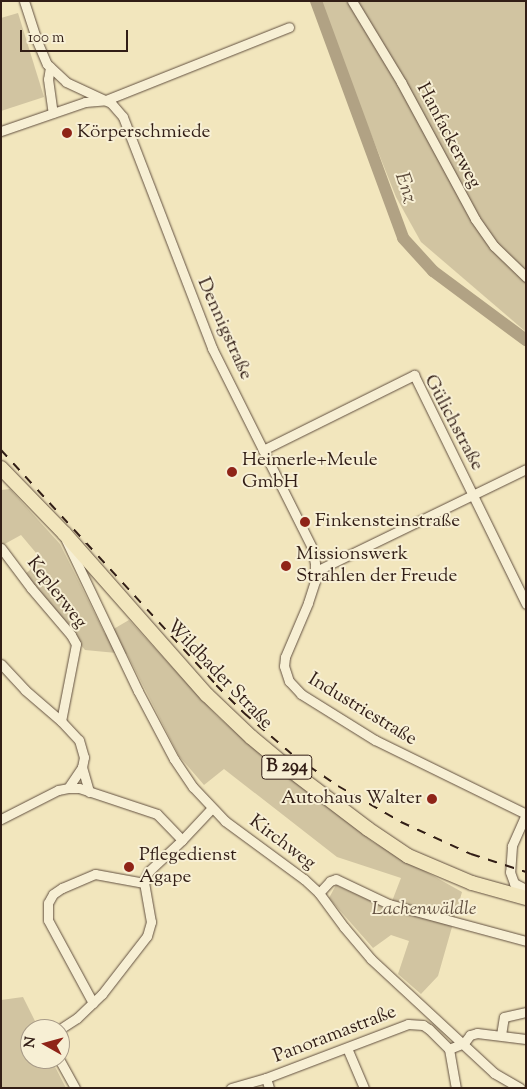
<!DOCTYPE html>
<meta charset="utf-8">
<style>
body{margin:0}
#map{position:relative;width:527px;height:1089px;overflow:hidden;background:#f2e6bd;font-family:"Sorts Mill Goudy",serif}
div>[style]{position:absolute}
[style*='--x']{left:calc(var(--x)*1px);top:calc(var(--y)*1px);width:calc(var(--w)*1px);rotate:calc(var(--a)*1deg)}
.green>*{inset:0;background:#d1c4a1}
.river>*{height:12px;margin:-6px;padding:0 6px;transform-origin:6px;border-radius:6px;background:#b1a284}
.roads{filter:drop-shadow(0 0 1px #625040) drop-shadow(0 0 1px #625040)}
.minor>*{height:9px;margin:-4.5px;padding:0 4.5px;transform-origin:4.5px;border-radius:4.5px;background:#f7efd4}
.primary>*{height:14px;margin:-7px;padding:0 7px;transform-origin:7px;border-radius:7px;background:#f2e6bd}
.rail>*{height:2px;margin-top:-1px;transform-origin:0;background:repeating-linear-gradient(90deg,#321e16 0 9px,transparent 0 18px)}
.dots>*{width:14px;height:14px;translate:-50% -50%;box-sizing:border-box;border:2px solid #f7efd4;border-radius:50%}
span{translate:-50% -50%;white-space:nowrap;text-align:center;line-height:1.15;-webkit-text-stroke:4px #f7efd4;paint-order:stroke}
.shield-label span{padding:1px 4px;background:#f7efd4;border:1px solid;border-radius:4px;-webkit-text-stroke-width:0}
.shield-label{font-size:18px;color:#321e16;font-weight:700}
.poi-label{font-size:19px;color:#321e16}
.left{translate:0 -50%;text-align:left}
.right{translate:-100% -50%;text-align:right}
.street-label{font-size:19px;color:#321e16}
.park-label{font-size:19px;color:#625040;font-style:italic}
.water-label{font-size:20px;color:#5e4c3c;font-style:italic}
.frame{position:absolute;inset:0;border:2px solid #321e16;pointer-events:none}
.north{position:absolute;left:20px;top:1019px;width:50px;height:50px;box-sizing:border-box;background:#f7efd4;border:1px solid #a89b88;border-radius:50%;rotate:277deg;font-size:14px;font-weight:700;line-height:20px;text-align:center;color:#321e16}
.north::after{content:'';display:block;margin:auto;width:18px;height:22px;background:#8f2418;clip-path:polygon(50% 0,100% 100%,50% 72%,0 100%)}
.scale{position:absolute;left:20px;top:30px;width:108px;height:22px;box-sizing:border-box;border:2px solid #321e16;border-top:0;padding-left:6px;font-size:15px;line-height:18px;white-space:nowrap;color:#321e16;-webkit-text-stroke:4px #f7efd4;paint-order:stroke}
</style>
<div id="map">
<div class="green">
<div style="clip-path:polygon(318px 1px,526px 1px,526px 332px,421px 242px,396px 197px)"></div>
<div style="clip-path:polygon(18px 13px,44px 97px,1px 111px,1px 18px)"></div>
<div style="clip-path:polygon(10px 489px,60px 544px,105px 634px,129px 620px,217px 716px,263px 756px,373px 842px,462px 892px,438px 976px,421px 994px,398px 974px,409px 941px,391px 935px,373px 948px,329px 898px,336px 885px,389px 909px,401px 878px,337px 857px,224px 769px,204px 785px,179px 756px,127px 654px,85px 650px,24px 575px,42px 560px,21px 535px,1px 546px,1px 490px)"></div>
<div style="clip-path:polygon(23px 997px,39px 1029px,30px 1029px,30px 1059px,51px 1059px,66px 1088px,1px 1088px,1px 1000px)"></div>
</div>
<div class="river">
<div style="--x:316;--y:1;--w:252;--a:69.8"></div>
<div style="--x:403;--y:238;--w:45;--a:47.7"></div>
<div style="--x:433;--y:271;--w:116;--a:36.6"></div>
</div>
<div class="roads">
<div class="minor">
<div style="--x:24;--y:1;--w:42;--a:72"></div>
<div style="--x:37;--y:41;--w:25;--a:67"></div>
<div style="--x:47;--y:64;--w:26;--a:43"></div>
<div style="--x:66;--y:82;--w:50;--a:25"></div>
<div style="--x:111;--y:103;--w:18;--a:49"></div>
<div style="--x:123;--y:117;--w:248;--a:68.9"></div>
<div style="--x:212;--y:348;--w:221;--a:63.4"></div>
<div style="--x:311;--y:546;--w:17;--a:77"></div>
<div style="--x:315;--y:563;--w:18;--a:90"></div>
<div style="--x:315;--y:581;--w:23;--a:108"></div>
<div style="--x:308;--y:603;--w:59;--a:113.1"></div>
<div style="--x:285;--y:657;--w:9;--a:96"></div>
<div style="--x:284;--y:666;--w:16;--a:72"></div>
<div style="--x:289;--y:681;--w:18;--a:47"></div>
<div style="--x:301;--y:694;--w:87;--a:31.9"></div>
<div style="--x:375;--y:740;--w:168;--a:26.1"></div>
<div style="--x:526;--y:814;--w:35;--a:114"></div>
<div style="--x:512;--y:846;--w:26;--a:94"></div>
<div style="--x:510;--y:872;--w:12;--a:70"></div>
<div style="--x:514;--y:883;--w:13;--a:27"></div>
<div style="--x:352;--y:1;--w:95;--a:58.8"></div>
<div style="--x:401;--y:82;--w:156;--a:61.6"></div>
<div style="--x:475;--y:219;--w:33;--a:55"></div>
<div style="--x:494;--y:246;--w:45;--a:44.1"></div>
<div style="--x:50;--y:67;--w:12;--a:99"></div>
<div style="--x:48;--y:79;--w:34;--a:82"></div>
<div style="--x:1;--y:131;--w:89;--a:-19"></div>
<div style="--x:85;--y:102;--w:21;--a:-5"></div>
<div style="--x:106;--y:100;--w:197;--a:-21.7"></div>
<div style="--x:263;--y:450;--w:169;--a:-26.4"></div>
<div style="--x:414;--y:375;--w:255;--a:63.9"></div>
<div style="--x:66;--y:540;--w:167;--a:64.5"></div>
<div style="--x:138;--y:691;--w:77;--a:62.1"></div>
<div style="--x:174;--y:759;--w:34;--a:56"></div>
<div style="--x:193;--y:787;--w:47;--a:46.7"></div>
<div style="--x:225;--y:821;--w:98;--a:36.3"></div>
<div style="--x:304;--y:879;--w:21;--a:43"></div>
<div style="--x:319;--y:893;--w:42;--a:53.7"></div>
<div style="--x:344;--y:927;--w:42;--a:49.8"></div>
<div style="--x:371;--y:959;--w:168;--a:42.8"></div>
<div style="--x:494;--y:1073;--w:30;--a:30"></div>
<div style="--x:1;--y:548;--w:50;--a:53.1"></div>
<div style="--x:31;--y:588;--w:62;--a:49.6"></div>
<div style="--x:71;--y:635;--w:10;--a:61"></div>
<div style="--x:76;--y:644;--w:78;--a:101"></div>
<div style="--x:316;--y:571;--w:233;--a:-25.9"></div>
<div style="--x:1;--y:664;--w:35;--a:47"></div>
<div style="--x:25;--y:690;--w:48;--a:40.7"></div>
<div style="--x:61;--y:721;--w:26;--a:47"></div>
<div style="--x:79;--y:740;--w:18;--a:74"></div>
<div style="--x:84;--y:757;--w:10;--a:101"></div>
<div style="--x:82;--y:767;--w:26;--a:74"></div>
<div style="--x:68;--y:788;--w:25;--a:-56"></div>
<div style="--x:1;--y:819;--w:64;--a:-27"></div>
<div style="--x:58;--y:790;--w:10;--a:-11"></div>
<div style="--x:68;--y:788;--w:11;--a:0"></div>
<div style="--x:79;--y:788;--w:82;--a:18.4"></div>
<div style="--x:157;--y:814;--w:36;--a:46"></div>
<div style="--x:182;--y:840;--w:42;--a:-46.9"></div>
<div style="--x:319;--y:893;--w:16;--a:-47"></div>
<div style="--x:330;--y:881;--w:6;--a:-18"></div>
<div style="--x:336;--y:879;--w:59;--a:25.3"></div>
<div style="--x:389;--y:904;--w:142;--a:15.1"></div>
<div style="--x:93;--y:1003;--w:94;--a:-118.5"></div>
<div style="--x:48;--y:920;--w:17;--a:-90"></div>
<div style="--x:48;--y:903;--w:10;--a:-61"></div>
<div style="--x:53;--y:894;--w:11;--a:-34"></div>
<div style="--x:62;--y:888;--w:36;--a:-23"></div>
<div style="--x:95;--y:874;--w:50;--a:10.4"></div>
<div style="--x:60;--y:1029;--w:20;--a:-33"></div>
<div style="--x:77;--y:1018;--w:35;--a:-44"></div>
<div style="--x:102;--y:994;--w:73;--a:-52.2"></div>
<div style="--x:147;--y:936;--w:15;--a:-74"></div>
<div style="--x:151;--y:922;--w:40;--a:-100"></div>
<div style="--x:144;--y:883;--w:6;--a:-72"></div>
<div style="--x:146;--y:877;--w:7;--a:-63"></div>
<div style="--x:149;--y:871;--w:45;--a:-43.2"></div>
<div style="--x:501;--y:1035;--w:18;--a:-81"></div>
<div style="--x:504;--y:1017;--w:23;--a:-13"></div>
<div style="--x:347;--y:1048;--w:43;--a:67"></div>
<div style="--x:449;--y:1049;--w:40;--a:80"></div>
<div style="--x:59;--y:1059;--w:33;--a:61"></div>
<div style="--x:266;--y:1078;--w:10;--a:73"></div>
<div style="--x:231;--y:1088;--w:36;--a:-16"></div>
<div style="--x:266;--y:1078;--w:152;--a:-20.8"></div>
<div style="--x:408;--y:1024;--w:15;--a:4"></div>
<div style="--x:423;--y:1025;--w:7;--a:34"></div>
<div style="--x:429;--y:1029;--w:28;--a:45"></div>
<div style="--x:449;--y:1049;--w:16;--a:-22"></div>
<div style="--x:464;--y:1043;--w:10;--a:-53"></div>
<div style="--x:470;--y:1035;--w:7;--a:-16"></div>
<div style="--x:477;--y:1033;--w:49;--a:7"></div>
</div>
<div class="primary">
<div style="--x:1;--y:468;--w:91;--a:45.9"></div>
<div style="--x:64;--y:533;--w:216;--a:48.6"></div>
<div style="--x:207;--y:695;--w:61;--a:43.7"></div>
<div style="--x:251;--y:737;--w:55;--a:39.8"></div>
<div style="--x:293;--y:772;--w:94;--a:37.2"></div>
<div style="--x:368;--y:829;--w:48;--a:34"></div>
<div style="--x:408;--y:856;--w:69;--a:22.9"></div>
<div style="--x:472;--y:883;--w:56;--a:15.5"></div>
</div>
</div>
<div class="rail">
<div style="--x:1;--y:450;--w:319;--a:47.5"></div>
<div style="--x:216;--y:685;--w:40;--a:45"></div>
<div style="--x:244;--y:713;--w:66;--a:40.7"></div>
<div style="--x:294;--y:756;--w:53;--a:34.3"></div>
<div style="--x:338;--y:786;--w:73;--a:29.7"></div>
<div style="--x:401;--y:822;--w:77;--a:24.6"></div>
<div style="--x:471;--y:854;--w:58;--a:18.1"></div>
</div>
<div class="dots">
<div style="left:67px;top:133px;background:#8f2418"></div>
<div style="left:232px;top:472px;background:#8f2418"></div>
<div style="left:305px;top:522px;background:#8f2418"></div>
<div style="left:286px;top:566px;background:#8f2418"></div>
<div style="left:432px;top:799px;background:#8f2418"></div>
<div style="left:129px;top:867px;background:#8f2418"></div>
</div>
<div class="shield-label">
<span style="left:287px;top:767px">B 294</span>
</div>
<div class="poi-label">
<span class="left" style="left:77px;top:133px">Körperschmiede</span>
<span class="left" style="left:242px;top:472px">Heimerle+Meule<br>GmbH</span>
<span class="left" style="left:315px;top:522px">Finkensteinstraße</span>
<span class="left" style="left:296px;top:566px">Missionswerk<br>Strahlen der Freude</span>
<span class="right" style="left:422px;top:799px">Autohaus Walter</span>
<span class="left" style="left:139px;top:867px">Pflegedienst<br>Agape</span>
</div>
<div class="street-label">
<span style="left:448px;top:136px;rotate:62deg">Hanfackerweg</span>
<span style="left:224px;top:329px;rotate:66deg">Dennigstraße</span>
<span style="left:453px;top:423px;rotate:62deg">Gülichstraße</span>
<span style="left:56px;top:593px;rotate:52deg">Keplerweg</span>
<span style="left:219px;top:675px;rotate:46deg">Wildbader Straße</span>
<span style="left:362px;top:710px;rotate:31deg">Industriestraße</span>
<span style="left:282px;top:843px;rotate:37deg">Kirchweg</span>
<span style="left:335px;top:1035px;rotate:-21deg">Panoramastraße</span>
</div>
<div class="park-label">
<span style="left:424px;top:910px">Lachenwäldle</span>
</div>
<div class="water-label">
<span style="left:405px;top:188px;rotate:70deg">Enz</span>
</div>
<div class="frame"></div>
<div class="north">N</div>
<div class="scale">100 m</div>
</div>
